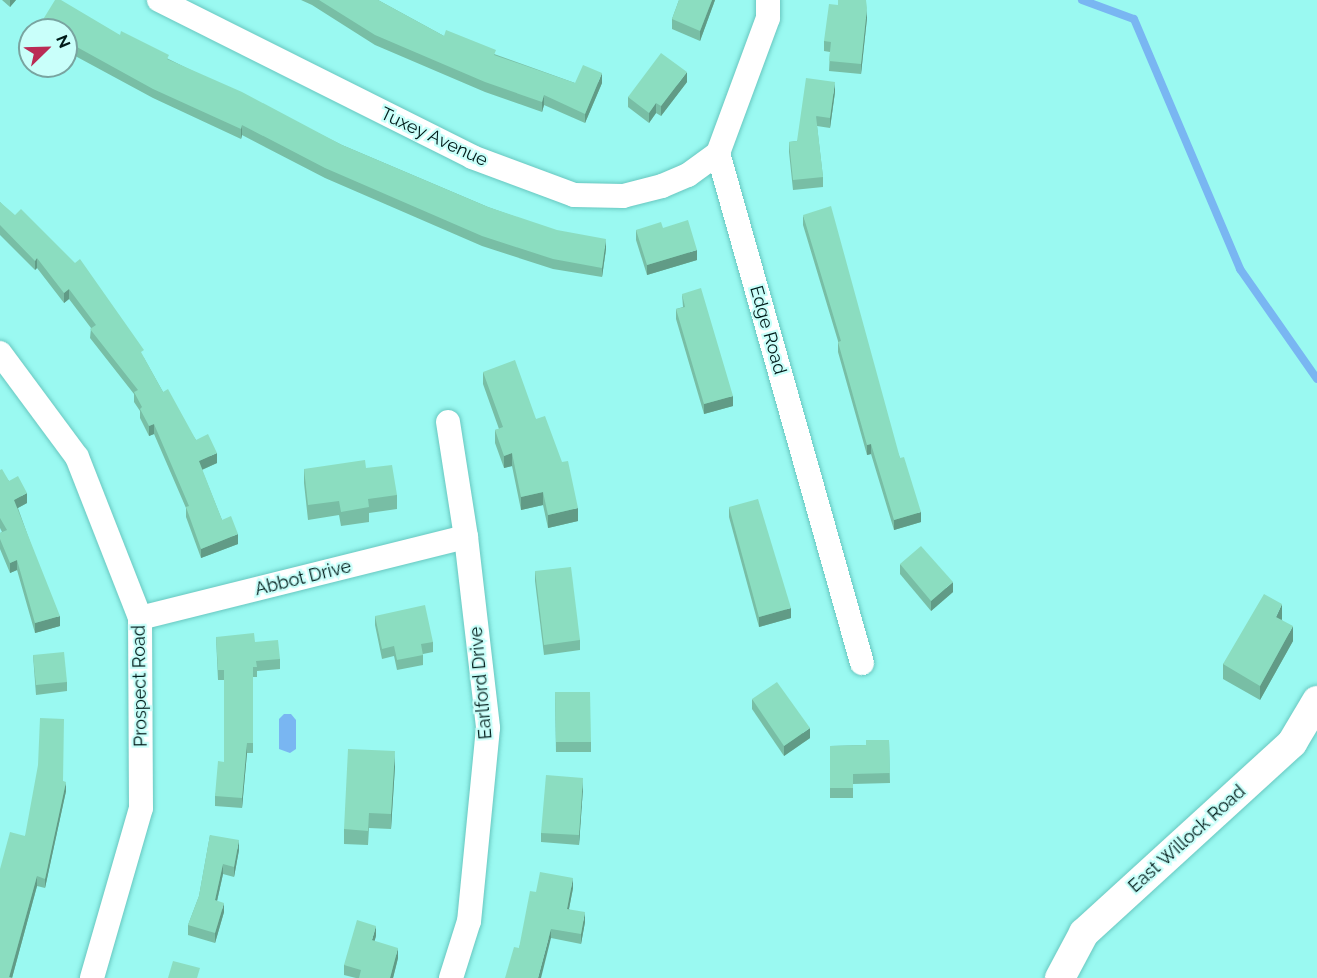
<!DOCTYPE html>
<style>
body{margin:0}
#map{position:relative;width:1317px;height:978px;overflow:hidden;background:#9af9f1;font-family:Raleway,sans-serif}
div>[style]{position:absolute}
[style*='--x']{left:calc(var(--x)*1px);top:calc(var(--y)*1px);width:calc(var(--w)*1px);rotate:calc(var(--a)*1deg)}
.water>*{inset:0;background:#79b6f2}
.stream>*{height:8px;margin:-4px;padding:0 4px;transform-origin:4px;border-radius:4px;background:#79b6f2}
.roads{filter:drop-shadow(0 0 2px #68c7c0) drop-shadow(0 0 2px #68c7c0)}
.minor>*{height:24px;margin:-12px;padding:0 12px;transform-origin:12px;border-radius:12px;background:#fff}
.tertiary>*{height:30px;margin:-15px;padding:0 15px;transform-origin:15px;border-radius:15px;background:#fff}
.wall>*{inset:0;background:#78bea5}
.shaded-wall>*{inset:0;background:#619b86}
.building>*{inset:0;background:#8bddc0}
span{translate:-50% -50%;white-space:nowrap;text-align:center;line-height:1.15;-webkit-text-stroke:4.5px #c9fffa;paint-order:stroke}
.street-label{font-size:18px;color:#001b19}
.north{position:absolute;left:18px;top:18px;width:60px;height:60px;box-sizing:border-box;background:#c9fffa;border:2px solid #79a4a0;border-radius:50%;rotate:67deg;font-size:16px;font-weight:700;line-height:24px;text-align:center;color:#001b19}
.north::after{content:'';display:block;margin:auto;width:21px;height:27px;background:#ba2b55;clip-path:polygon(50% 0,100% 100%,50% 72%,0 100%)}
</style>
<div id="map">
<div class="water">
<div style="clip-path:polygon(284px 714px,291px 714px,296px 720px,296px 749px,290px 753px,279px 749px,279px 719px)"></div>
</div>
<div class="stream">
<div style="--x:1082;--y:0;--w:55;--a:20.1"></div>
<div style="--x:1134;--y:19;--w:272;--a:67"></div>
<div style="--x:1240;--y:269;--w:134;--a:55"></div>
</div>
<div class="roads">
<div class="minor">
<div style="--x:159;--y:0;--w:350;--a:26.6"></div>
<div style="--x:472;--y:157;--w:109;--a:20.4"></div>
<div style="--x:574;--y:195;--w:49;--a:1.2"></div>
<div style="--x:623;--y:196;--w:40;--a:-14.4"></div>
<div style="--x:662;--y:186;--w:28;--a:-23"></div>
<div style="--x:688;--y:175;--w:37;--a:-36"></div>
<div style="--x:768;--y:0;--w:18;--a:90"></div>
<div style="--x:768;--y:18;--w:144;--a:110.3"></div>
<div style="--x:718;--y:153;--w:530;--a:74.23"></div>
<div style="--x:0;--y:353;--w:129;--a:53.5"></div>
<div style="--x:77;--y:457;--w:173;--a:68.6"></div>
<div style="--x:140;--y:618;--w:190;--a:89.7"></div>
<div style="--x:141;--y:808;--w:177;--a:106.1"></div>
<div style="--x:448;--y:422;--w:116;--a:81.1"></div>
<div style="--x:466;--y:537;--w:192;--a:83.4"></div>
<div style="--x:488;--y:728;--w:194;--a:95.6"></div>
<div style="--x:469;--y:921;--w:60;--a:107.5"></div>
<div style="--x:140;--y:618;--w:336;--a:-14"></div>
</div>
<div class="tertiary">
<div style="--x:1060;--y:978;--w:51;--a:-61.9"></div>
<div style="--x:1084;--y:933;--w:282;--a:-42.4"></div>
<div style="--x:1292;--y:743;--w:49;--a:-59.2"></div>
</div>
</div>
<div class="wall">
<div style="clip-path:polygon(2px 0,16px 0,10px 7px)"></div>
<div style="clip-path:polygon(301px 0,378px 0,444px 36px,575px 83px,602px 83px,585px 123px,544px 105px,542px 112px,485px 92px,375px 45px,312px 5px)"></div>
<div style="clip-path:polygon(679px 0,715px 0,700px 41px,672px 29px,672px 19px)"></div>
<div style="clip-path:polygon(867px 18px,861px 74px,829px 71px,830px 52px,824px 51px,824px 41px)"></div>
<div style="clip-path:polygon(39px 26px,120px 35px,342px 145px,488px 207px,606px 249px,602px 277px,553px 269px,482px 246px,325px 178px,242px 135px,241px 139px,153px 98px,66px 51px,66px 30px,39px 30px)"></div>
<div style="clip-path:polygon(687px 82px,661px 116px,656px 113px,649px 123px,628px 107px,628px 97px)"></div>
<div style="clip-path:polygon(835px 92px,830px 128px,817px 126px,823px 177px,823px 187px,793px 190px,789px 152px,789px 142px,797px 141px)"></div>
<div style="clip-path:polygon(0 202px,144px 358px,163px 392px,196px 440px,217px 463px,202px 470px,222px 520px,238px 544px,201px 558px,186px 517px,186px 508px,154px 434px,149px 436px,140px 418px,140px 411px,134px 402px,134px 394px,90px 338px,91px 328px,69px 299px,64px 303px,37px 268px,35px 270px,0 235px)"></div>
<div style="clip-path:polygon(803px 215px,900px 458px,921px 522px,894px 530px,871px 454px,867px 455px,838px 352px,838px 341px,803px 225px)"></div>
<div style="clip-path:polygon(663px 228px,697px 260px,647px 275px,636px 240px,636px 230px)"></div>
<div style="clip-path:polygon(682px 294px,733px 406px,704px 414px,676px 319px,676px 309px,683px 307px)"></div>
<div style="clip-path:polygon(483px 372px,536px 419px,578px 521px,548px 528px,543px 505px,521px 510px,512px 466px,504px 468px,495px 443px,495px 430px,499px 429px,483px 384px)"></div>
<div style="clip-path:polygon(366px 468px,397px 495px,397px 509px,369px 513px,369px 522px,341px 526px,339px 515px,308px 520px,304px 483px,304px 469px)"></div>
<div style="clip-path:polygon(0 470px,27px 503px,18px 508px,60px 626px,35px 633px,17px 570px,10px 573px,0 549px,0 533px,2px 532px,0 528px)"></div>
<div style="clip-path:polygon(729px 507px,791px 618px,759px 627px,729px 517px)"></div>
<div style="clip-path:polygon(900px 564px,953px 592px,931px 611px,900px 574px)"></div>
<div style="clip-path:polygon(535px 571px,580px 640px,580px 650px,544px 655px,535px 581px)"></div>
<div style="clip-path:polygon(375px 616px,433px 642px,433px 652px,423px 654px,423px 665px,397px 670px,394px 656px,382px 659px,375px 625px)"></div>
<div style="clip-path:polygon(1282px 619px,1282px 620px,1293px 641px,1260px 700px,1223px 679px,1223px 664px)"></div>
<div style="clip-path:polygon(216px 637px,255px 642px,280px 659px,280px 669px,257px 671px,257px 677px,253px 677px,253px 753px,247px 753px,242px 808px,215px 806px,215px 796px,224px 762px,224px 680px,218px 680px)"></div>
<div style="clip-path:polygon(33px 655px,67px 682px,67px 691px,36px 695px)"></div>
<div style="clip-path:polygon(555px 692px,591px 742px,591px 752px,556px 752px)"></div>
<div style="clip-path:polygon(752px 699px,810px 738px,784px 756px,752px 709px)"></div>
<div style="clip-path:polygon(889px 740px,890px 783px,853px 784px,853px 798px,830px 798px,830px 746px,866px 745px)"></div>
<div style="clip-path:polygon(395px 766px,391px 829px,369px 828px,368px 845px,344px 844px,344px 829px)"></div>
<div style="clip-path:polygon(63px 781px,66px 791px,45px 888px,37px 886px,12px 978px,0 978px,25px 836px)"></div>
<div style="clip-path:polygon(583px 788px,579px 845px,541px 842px,541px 833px)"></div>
<div style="clip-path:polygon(210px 835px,239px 850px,234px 877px,223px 874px,217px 901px,224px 912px,215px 943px,188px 935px,188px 925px,199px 896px)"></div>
<div style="clip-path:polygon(573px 888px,569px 909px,585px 922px,581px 944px,551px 938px,519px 948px,536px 892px)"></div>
<div style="clip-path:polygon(376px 936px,374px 941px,398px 958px,393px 978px,356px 978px,344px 975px,344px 965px)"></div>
</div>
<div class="shaded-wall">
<div style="clip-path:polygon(10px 0,16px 0,10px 7px)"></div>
<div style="clip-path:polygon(712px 0,715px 0,700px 41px,700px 31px)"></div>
<div style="clip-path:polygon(867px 8px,867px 18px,861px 74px,861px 64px)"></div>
<div style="clip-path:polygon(687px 72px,687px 82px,661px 116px,661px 106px)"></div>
<div style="clip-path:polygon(602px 73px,602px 83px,585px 123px,585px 114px)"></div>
<div style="clip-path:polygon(835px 82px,835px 92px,830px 128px,830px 118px)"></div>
<div style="clip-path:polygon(544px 95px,544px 105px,542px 112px,542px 102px)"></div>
<div style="clip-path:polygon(656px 103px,656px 113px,649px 123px,649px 113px)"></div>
<div style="clip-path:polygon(242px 125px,242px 135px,241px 139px,241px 129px)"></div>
<div style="clip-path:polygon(606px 239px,606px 249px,602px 277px,602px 268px)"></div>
<div style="clip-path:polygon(697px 250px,697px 260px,647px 275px,647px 265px)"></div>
<div style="clip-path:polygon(37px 258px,37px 268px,35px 270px,35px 261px)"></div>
<div style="clip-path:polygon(69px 289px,69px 299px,64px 303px,64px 293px)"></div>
<div style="clip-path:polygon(733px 396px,733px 406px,704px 414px,704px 404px)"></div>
<div style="clip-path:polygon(154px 424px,154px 434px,149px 436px,149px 426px)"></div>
<div style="clip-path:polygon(871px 444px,871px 454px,867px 455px,867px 445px)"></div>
<div style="clip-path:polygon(217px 453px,217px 463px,199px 471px,199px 461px)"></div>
<div style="clip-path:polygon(512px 453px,512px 466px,504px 468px,504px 456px)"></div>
<div style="clip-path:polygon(543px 492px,543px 505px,521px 510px,521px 497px)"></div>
<div style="clip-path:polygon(27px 493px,27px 503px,14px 510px,14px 500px)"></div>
<div style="clip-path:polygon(578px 508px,578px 521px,548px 528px,548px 515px)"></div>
<div style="clip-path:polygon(921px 512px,921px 522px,894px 530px,894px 520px)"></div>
<div style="clip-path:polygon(238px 534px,238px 544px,201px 558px,201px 549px)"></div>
<div style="clip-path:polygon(17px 560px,17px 570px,10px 573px,10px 563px)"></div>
<div style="clip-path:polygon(953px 582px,953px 592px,931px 611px,931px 601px)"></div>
<div style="clip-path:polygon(1282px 604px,1282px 619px,1276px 631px,1276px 617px)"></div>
<div style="clip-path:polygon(791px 608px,791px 618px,759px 627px,759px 617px)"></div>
<div style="clip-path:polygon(60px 616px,60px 626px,35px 633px,35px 623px)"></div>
<div style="clip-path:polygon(1293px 626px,1293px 641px,1260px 700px,1260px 686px)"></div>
<div style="clip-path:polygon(810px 728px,810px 738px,784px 756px,784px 746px)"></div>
<div style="clip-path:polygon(247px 743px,247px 753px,242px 808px,242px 798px)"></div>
<div style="clip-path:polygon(395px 751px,395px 766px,391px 829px,391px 814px)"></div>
<div style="clip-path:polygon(583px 778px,583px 788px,579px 845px,579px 835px)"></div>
<div style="clip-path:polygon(66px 782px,66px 791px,45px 888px,45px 879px)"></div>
<div style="clip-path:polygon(239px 840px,239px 850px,234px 877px,234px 867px)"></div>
<div style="clip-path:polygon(223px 864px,223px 874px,215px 910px,215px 900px)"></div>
<div style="clip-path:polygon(37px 876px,37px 886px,12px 978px,9px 978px)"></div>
<div style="clip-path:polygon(573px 878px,573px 888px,567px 919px,567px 909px)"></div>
<div style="clip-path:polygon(224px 903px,224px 912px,215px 943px,215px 933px)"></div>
<div style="clip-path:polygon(585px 912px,585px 922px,581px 944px,581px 934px)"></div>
<div style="clip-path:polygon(376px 926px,376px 936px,372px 950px,372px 940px)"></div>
<div style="clip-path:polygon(551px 929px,551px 938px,541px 978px,538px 978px)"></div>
<div style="clip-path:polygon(398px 948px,398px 958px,393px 978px,390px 978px)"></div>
</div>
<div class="building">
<div style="clip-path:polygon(55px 0,61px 0,120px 35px,121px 31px,169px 55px,167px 59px,242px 92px,342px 145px,488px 207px,557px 230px,606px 239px,602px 268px,553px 259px,482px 236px,325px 168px,242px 125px,241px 129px,153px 89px,66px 41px,66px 30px,47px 30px,39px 26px)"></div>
<div style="clip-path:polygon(319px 0,378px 0,444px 36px,446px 30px,496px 50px,494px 55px,575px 83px,583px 65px,602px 73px,585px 114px,544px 95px,542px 102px,485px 82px,375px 35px)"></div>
<div style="clip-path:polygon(679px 0,712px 0,700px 31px,672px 19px)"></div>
<div style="clip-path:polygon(838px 0,866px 0,867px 8px,861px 64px,829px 61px,831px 42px,824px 41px,829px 4px,838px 5px)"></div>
<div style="clip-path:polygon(661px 53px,687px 72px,661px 106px,656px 103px,649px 113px,628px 97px)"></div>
<div style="clip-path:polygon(806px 78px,835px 82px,830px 118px,816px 116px,823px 177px,793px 180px,789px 142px,797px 141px)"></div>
<div style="clip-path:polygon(0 202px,15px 215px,21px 209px,75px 263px,80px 259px,144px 350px,141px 352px,163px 392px,168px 389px,196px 440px,208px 434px,217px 453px,199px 461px,222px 520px,231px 516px,238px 534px,201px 549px,186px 507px,189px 506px,154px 424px,149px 426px,140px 409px,142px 407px,134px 392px,138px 390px,90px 329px,96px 325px,69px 289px,64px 293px,37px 258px,35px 261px,0 225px)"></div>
<div style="clip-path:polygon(831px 206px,900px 458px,904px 457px,921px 512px,894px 520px,871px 444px,867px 445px,838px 342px,841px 341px,803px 215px)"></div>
<div style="clip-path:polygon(688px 220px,697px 250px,647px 265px,636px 230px,661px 222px,663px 228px)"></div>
<div style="clip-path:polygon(701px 288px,733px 396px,704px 404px,676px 309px,685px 307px,682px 294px)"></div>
<div style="clip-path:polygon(515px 360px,536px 419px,545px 416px,562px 462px,568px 461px,578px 508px,548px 515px,543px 492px,521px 497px,512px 453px,504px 456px,495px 430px,503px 427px,483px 372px)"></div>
<div style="clip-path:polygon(365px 460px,366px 468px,392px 465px,397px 495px,368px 499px,369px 507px,341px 512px,339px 501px,308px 505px,304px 469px)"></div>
<div style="clip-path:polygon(2px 469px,9px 481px,18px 476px,27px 493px,14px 500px,60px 616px,35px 623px,17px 560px,10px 563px,0 539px,0 533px,7px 530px,0 518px,0 470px)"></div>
<div style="clip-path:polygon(758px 499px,791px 608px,759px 617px,729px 507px)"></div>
<div style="clip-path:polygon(921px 546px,953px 582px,931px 601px,900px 564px)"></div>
<div style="clip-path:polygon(571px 567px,580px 640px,544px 645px,535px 571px)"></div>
<div style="clip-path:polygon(1264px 594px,1282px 604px,1276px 617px,1293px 626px,1260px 686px,1223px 664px)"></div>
<div style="clip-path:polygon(425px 605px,433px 642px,421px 644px,423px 655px,397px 660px,394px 646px,382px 649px,375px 616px)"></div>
<div style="clip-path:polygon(254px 633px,255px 642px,278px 640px,280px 659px,256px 661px,257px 667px,253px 667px,253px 743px,247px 743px,242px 798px,215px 796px,218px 761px,224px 762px,224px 670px,218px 670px,216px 637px)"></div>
<div style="clip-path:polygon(64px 652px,67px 682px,36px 685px,33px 655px)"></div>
<div style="clip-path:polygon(777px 682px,810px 728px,784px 746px,752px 699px)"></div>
<div style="clip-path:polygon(555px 692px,590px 692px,591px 742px,556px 742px)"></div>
<div style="clip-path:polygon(40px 718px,64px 719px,63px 781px,66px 782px,45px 879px,37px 876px,9px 977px,13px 978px,0 978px,0 869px,10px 832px,25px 836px,38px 765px)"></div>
<div style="clip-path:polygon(866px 740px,889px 740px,890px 773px,853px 774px,853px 788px,830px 788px,830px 746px,866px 745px)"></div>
<div style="clip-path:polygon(348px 749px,395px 751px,391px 814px,369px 813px,368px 831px,344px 829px)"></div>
<div style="clip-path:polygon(546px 775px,583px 778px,579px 835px,541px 833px)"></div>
<div style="clip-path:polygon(210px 835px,239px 840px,234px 867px,223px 864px,215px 900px,224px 903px,215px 933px,188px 925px,199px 896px)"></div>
<div style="clip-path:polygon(540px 872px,573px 878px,567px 909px,585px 912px,581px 934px,551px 929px,538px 978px,505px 978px,514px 947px,519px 948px,530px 891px,536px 892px)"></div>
<div style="clip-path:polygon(357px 920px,376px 926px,372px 940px,398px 948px,390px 978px,359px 978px,361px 970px,344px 965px)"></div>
<div style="clip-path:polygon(173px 961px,200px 968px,197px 978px,168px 978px)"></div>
</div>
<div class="street-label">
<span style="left:434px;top:137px;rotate:25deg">Tuxey Avenue</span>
<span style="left:768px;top:330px;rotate:74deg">Edge Road</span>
<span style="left:303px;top:578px;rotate:-14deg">Abbot Drive</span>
<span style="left:481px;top:683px;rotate:-95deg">Earlford Drive</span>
<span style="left:140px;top:686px;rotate:-91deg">Prospect Road</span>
<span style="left:1187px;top:839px;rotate:-42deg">East Willock Road</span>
</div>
<div class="north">N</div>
</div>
